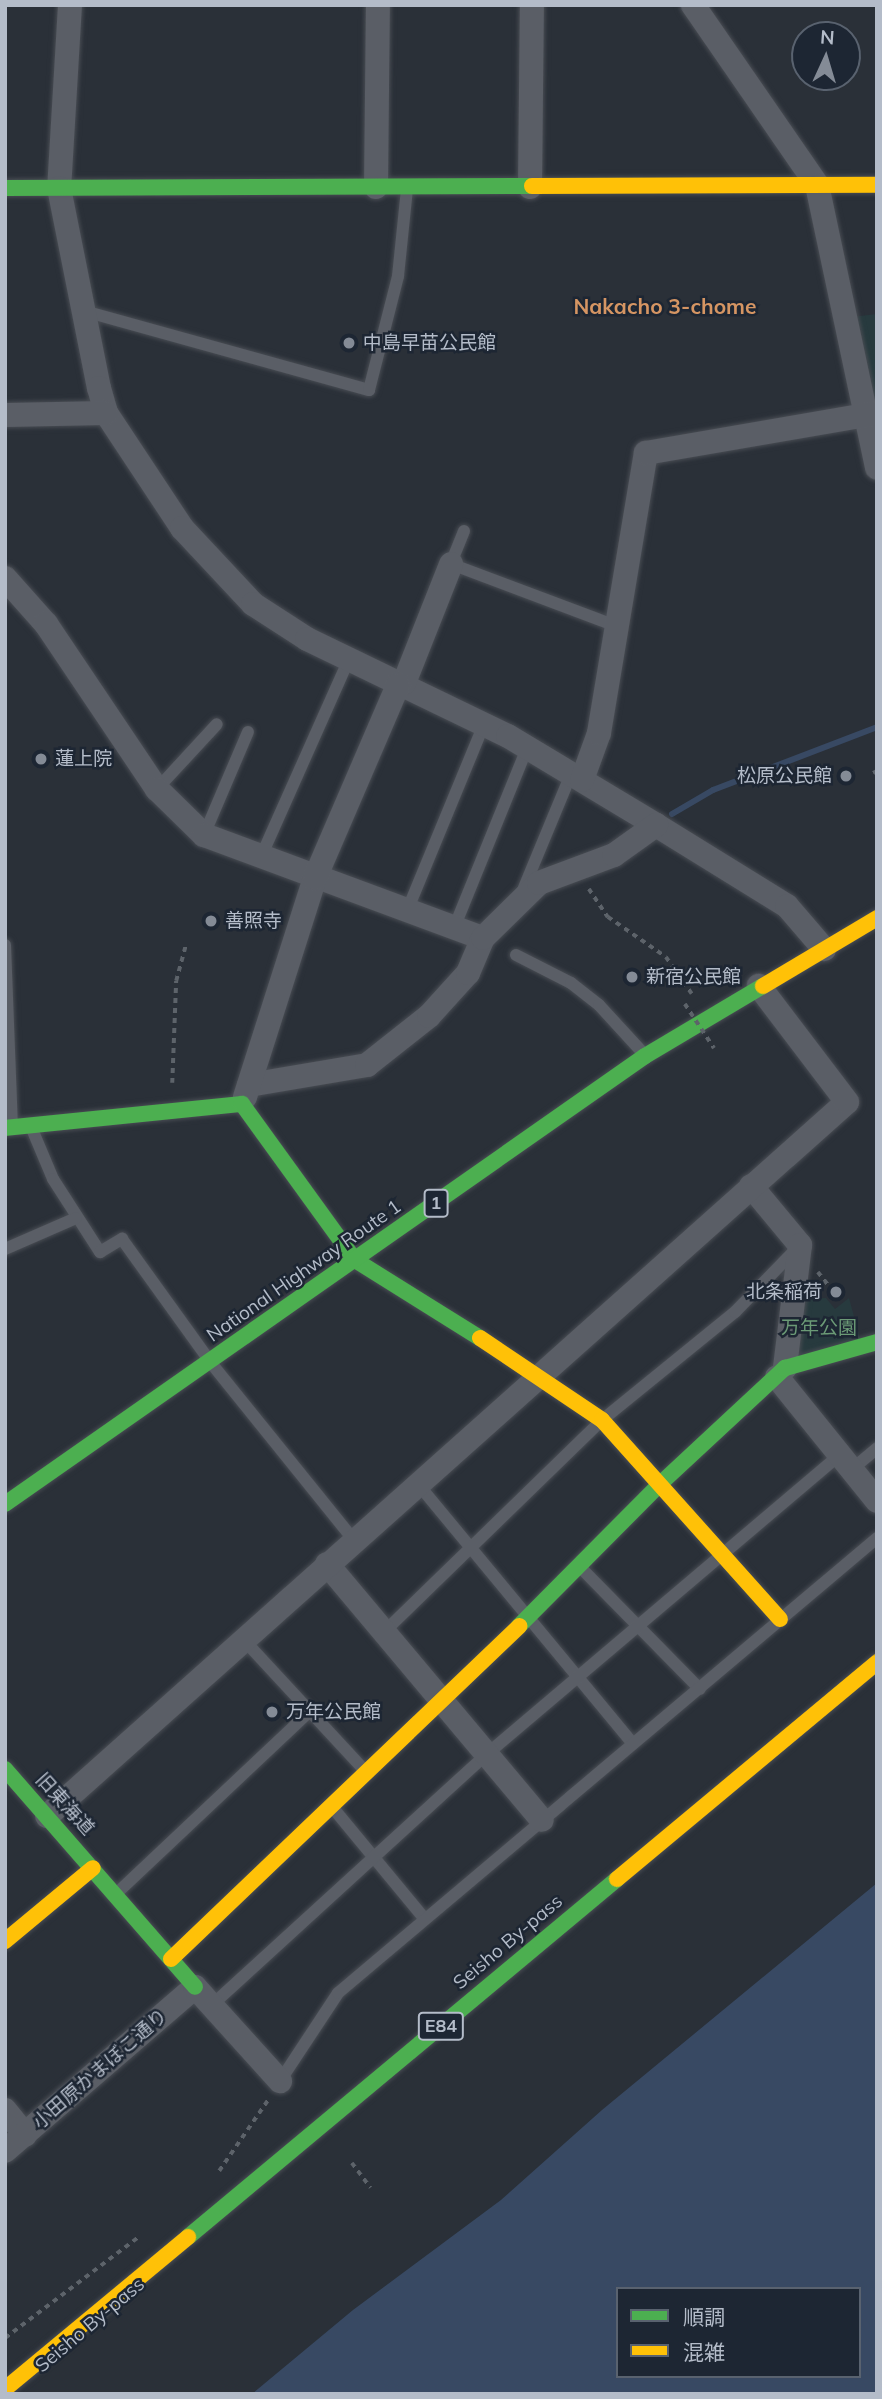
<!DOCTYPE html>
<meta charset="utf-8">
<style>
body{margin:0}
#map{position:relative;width:882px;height:2399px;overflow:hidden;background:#2a3038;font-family:Mulish,"Noto Sans JP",sans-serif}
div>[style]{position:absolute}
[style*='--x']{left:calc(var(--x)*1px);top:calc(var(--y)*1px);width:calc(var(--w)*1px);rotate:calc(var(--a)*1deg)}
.green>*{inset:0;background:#273a3e}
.water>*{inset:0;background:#384963}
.stream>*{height:6px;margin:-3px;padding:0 3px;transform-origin:3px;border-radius:3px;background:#384963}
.path>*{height:3.5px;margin-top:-1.75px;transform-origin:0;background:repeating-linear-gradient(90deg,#5d636a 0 5px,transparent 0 10px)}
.roads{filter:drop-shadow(0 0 2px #484c53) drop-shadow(0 0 2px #484c53)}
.lane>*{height:12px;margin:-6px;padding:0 6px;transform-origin:6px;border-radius:6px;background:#5a5e66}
.street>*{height:24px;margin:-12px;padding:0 12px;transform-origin:12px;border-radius:12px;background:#5a5e66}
.fast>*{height:16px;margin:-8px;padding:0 8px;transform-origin:8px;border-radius:8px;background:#4caf50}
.slow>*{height:16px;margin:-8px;padding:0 8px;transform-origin:8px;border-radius:8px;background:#ffc107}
.path-bridge>*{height:3.5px;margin-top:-1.75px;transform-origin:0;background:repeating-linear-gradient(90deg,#5d636a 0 5px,transparent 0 10px)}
.dots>*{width:19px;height:19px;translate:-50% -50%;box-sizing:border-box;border:4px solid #1d2633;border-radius:50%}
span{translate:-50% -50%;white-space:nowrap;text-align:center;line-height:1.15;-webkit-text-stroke:5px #1d2633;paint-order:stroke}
.shield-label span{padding:2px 5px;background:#1d2633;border:2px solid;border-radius:5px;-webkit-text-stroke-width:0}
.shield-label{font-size:18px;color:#b4bcc9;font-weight:700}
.poi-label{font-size:19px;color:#b4bcc9}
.left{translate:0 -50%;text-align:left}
.right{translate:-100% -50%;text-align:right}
.street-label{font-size:19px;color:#b4bcc9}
.park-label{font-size:19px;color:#6b9a76}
.neighbourhood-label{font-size:21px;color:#d59563;font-weight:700}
.frame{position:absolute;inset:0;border:7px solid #b4bcc9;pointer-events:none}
.legend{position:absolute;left:616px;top:2287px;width:245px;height:91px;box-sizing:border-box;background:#1d2633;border:2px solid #59626f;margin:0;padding:9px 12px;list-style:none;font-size:21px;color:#b4bcc9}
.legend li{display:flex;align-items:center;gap:14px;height:35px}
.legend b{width:35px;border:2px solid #59626f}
.north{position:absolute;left:791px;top:21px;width:70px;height:70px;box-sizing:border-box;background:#1d2633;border:2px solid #59626f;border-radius:50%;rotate:4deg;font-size:19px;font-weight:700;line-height:28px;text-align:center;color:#b4bcc9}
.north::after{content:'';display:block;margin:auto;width:24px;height:32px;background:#848b96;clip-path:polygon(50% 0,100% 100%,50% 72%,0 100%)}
</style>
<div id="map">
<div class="green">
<div style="clip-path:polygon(877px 314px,877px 408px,851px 317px)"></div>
<div style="clip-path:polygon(826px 1298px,835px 1309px,849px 1298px,861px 1342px,790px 1362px,797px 1299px)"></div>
</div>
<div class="water">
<div style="clip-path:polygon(evenodd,877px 1883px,877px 2394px,252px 2394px,353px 2310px,501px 2200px,602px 2110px,877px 1883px,618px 2289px,859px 2289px,859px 2376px,618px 2376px,618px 2289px)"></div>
</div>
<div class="stream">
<div style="--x:672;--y:814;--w:48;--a:-30.3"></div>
<div style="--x:713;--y:790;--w:176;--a:-21"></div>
</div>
<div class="path">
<div style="--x:873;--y:773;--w:4;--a:-27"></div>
<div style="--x:589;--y:889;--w:34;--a:56"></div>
<div style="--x:608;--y:917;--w:70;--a:34.6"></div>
<div style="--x:666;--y:957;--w:45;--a:54.9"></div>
<div style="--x:172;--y:1083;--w:102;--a:-87.8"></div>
<div style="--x:176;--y:981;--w:39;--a:-75"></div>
<div style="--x:818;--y:1272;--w:18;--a:52"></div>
<div style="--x:352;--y:2163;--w:31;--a:53"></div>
<div style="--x:219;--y:2171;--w:86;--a:-55.4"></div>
<div style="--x:5;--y:2338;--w:169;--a:-37.1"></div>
</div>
<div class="roads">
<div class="lane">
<div style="--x:84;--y:311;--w:296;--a:15.5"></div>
<div style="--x:369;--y:390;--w:118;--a:-75.7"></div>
<div style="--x:398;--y:276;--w:87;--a:-84.1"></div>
<div style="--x:464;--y:531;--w:35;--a:112"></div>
<div style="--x:451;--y:564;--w:176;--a:20.6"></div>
<div style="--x:157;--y:789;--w:88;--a:-47.3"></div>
<div style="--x:204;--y:835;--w:112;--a:-66.9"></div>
<div style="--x:260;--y:859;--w:219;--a:-66"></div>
<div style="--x:523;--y:890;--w:126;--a:-67.5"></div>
<div style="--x:407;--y:911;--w:202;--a:-67.6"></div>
<div style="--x:454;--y:928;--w:194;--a:-67.9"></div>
<div style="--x:5;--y:945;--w:179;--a:87.8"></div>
<div style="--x:516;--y:955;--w:62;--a:27"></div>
<div style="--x:571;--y:983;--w:36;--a:38"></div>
<div style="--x:599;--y:1005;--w:65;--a:47.5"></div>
<div style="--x:32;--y:1129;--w:54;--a:67.2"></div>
<div style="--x:53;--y:1179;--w:87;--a:57.2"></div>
<div style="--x:100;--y:1252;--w:26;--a:-31"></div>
<div style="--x:122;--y:1239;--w:153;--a:54.3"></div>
<div style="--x:211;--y:1363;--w:228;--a:51.1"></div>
<div style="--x:5;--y:1249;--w:77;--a:-23.6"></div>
<div style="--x:851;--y:1470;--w:34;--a:-40"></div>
<div style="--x:418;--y:1484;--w:337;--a:50.4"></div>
<div style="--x:580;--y:1567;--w:171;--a:45.5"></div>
<div style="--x:384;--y:1632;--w:304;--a:-44.2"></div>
<div style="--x:602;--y:1420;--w:171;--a:-39.1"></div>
<div style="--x:735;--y:1312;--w:89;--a:-45.9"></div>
<div style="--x:243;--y:1639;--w:181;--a:47.2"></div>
<div style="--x:333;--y:1808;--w:143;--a:50.4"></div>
<div style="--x:118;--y:1892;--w:261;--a:-43.3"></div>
<div style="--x:212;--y:2005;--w:372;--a:-42.4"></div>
<div style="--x:487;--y:1754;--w:463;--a:-40.3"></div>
<div style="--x:280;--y:2081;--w:105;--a:-56.6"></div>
<div style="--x:338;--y:1993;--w:705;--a:-40.17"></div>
</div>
<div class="street">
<div style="--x:70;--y:5;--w:183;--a:93.4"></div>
<div style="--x:59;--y:188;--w:204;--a:78.7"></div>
<div style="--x:99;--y:388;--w:26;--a:74"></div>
<div style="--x:106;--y:413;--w:138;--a:56.5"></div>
<div style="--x:182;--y:528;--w:104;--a:46.9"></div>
<div style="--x:253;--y:604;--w:64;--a:32.9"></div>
<div style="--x:307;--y:639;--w:223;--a:25.8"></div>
<div style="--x:508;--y:736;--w:173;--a:31"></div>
<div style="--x:656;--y:825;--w:154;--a:31.7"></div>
<div style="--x:787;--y:906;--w:57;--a:49.3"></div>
<div style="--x:693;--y:5;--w:219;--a:55.4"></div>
<div style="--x:817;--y:185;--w:289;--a:78"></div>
<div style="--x:376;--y:187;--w:182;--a:-89.4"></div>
<div style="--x:530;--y:187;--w:182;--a:-89.4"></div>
<div style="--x:5;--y:415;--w:101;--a:-1.1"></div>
<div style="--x:5;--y:578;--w:62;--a:48.3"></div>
<div style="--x:46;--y:624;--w:199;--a:56.1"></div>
<div style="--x:157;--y:789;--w:66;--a:44.4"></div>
<div style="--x:204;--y:835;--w:297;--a:20.3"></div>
<div style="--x:404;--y:683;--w:128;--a:-68.4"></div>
<div style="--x:582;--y:780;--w:50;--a:-70.1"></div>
<div style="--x:599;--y:733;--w:284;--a:-80.5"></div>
<div style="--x:646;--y:453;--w:234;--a:-9.8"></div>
<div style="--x:249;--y:1085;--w:120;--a:-9.6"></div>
<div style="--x:367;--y:1065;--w:79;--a:-38.3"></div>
<div style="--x:429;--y:1016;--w:58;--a:-47.8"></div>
<div style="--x:468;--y:973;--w:38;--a:-67"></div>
<div style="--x:483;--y:938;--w:78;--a:-44.5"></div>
<div style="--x:539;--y:883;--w:80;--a:-20.5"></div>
<div style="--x:614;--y:855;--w:52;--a:-35.5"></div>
<div style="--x:245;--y:1097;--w:230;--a:-72.3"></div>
<div style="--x:315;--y:878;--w:210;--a:-66.7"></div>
<div style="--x:751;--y:1186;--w:77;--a:50.3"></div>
<div style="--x:800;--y:1245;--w:124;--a:97"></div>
<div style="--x:777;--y:1377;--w:159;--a:51.1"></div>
<div style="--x:327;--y:1564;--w:334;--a:50"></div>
<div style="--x:47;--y:1816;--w:1072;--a:-41.75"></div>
<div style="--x:847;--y:1102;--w:146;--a:-127.2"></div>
<div style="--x:5;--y:2110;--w:32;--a:51"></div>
<div style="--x:5;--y:2151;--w:251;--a:-40.8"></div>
<div style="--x:195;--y:1987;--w:127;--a:47.9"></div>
</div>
<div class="fast">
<div style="--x:5;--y:188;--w:527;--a:-0.22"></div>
<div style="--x:5;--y:1128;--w:238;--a:-5.8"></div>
<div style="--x:242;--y:1104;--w:193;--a:54.1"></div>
<div style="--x:355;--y:1260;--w:147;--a:32"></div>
<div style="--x:5;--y:1504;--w:781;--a:-34.99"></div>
<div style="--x:645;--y:1056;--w:137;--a:-30.7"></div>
<div style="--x:519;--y:1626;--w:200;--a:-45.2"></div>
<div style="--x:660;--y:1484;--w:171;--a:-42.9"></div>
<div style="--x:785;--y:1368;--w:96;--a:-15.8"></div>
<div style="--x:5;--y:1769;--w:289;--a:48.9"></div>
<div style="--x:188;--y:2237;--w:559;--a:-39.84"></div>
</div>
<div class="slow">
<div style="--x:532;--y:186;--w:345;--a:-0.2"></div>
<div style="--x:763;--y:986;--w:133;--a:-30.8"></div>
<div style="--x:480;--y:1338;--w:147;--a:33.9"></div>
<div style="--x:602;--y:1420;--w:267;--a:48.2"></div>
<div style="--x:617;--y:1879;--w:339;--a:-39.8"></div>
<div style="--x:5;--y:1941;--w:114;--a:-39.7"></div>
<div style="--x:171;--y:1959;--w:482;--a:-43.7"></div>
<div style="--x:5;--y:2389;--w:238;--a:-39.7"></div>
</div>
</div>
<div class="path-bridge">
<div style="--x:685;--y:1004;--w:53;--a:56.6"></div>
</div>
<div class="dots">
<div style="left:349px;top:343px;background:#848b96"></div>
<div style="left:41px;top:759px;background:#848b96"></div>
<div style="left:846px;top:776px;background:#848b96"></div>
<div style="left:211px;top:921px;background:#848b96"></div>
<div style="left:632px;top:977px;background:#848b96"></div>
<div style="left:836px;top:1292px;background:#848b96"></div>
<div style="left:272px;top:1712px;background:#848b96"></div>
</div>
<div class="shield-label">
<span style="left:436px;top:1203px">1</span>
<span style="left:441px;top:2026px">E84</span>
</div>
<div class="poi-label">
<span class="left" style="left:363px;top:343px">中島早苗公民館</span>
<span class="left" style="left:55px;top:759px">蓮上院</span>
<span class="right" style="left:832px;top:776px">松原公民館</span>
<span class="left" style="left:225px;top:921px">善照寺</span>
<span class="left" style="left:646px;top:977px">新宿公民館</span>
<span class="right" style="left:822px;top:1292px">北条稲荷</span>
<span class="left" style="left:286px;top:1712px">万年公民館</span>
</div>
<div class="street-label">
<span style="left:304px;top:1271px;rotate:-35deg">National Highway Route 1</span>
<span style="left:65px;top:1804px;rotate:48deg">旧東海道</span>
<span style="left:508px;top:1942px;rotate:-40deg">Seisho By-pass</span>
<span style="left:100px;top:2069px;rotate:-41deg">小田原かまぼこ通り</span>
<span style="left:90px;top:2325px;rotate:-40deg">Seisho By-pass</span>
</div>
<div class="park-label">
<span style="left:819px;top:1328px">万年公園</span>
</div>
<div class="neighbourhood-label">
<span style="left:665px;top:306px">Nakacho 3-chome</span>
</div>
<div class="frame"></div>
<ul class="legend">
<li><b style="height:9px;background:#4caf50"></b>順調</li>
<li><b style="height:9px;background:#ffc107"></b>混雑</li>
</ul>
<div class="north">N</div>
</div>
